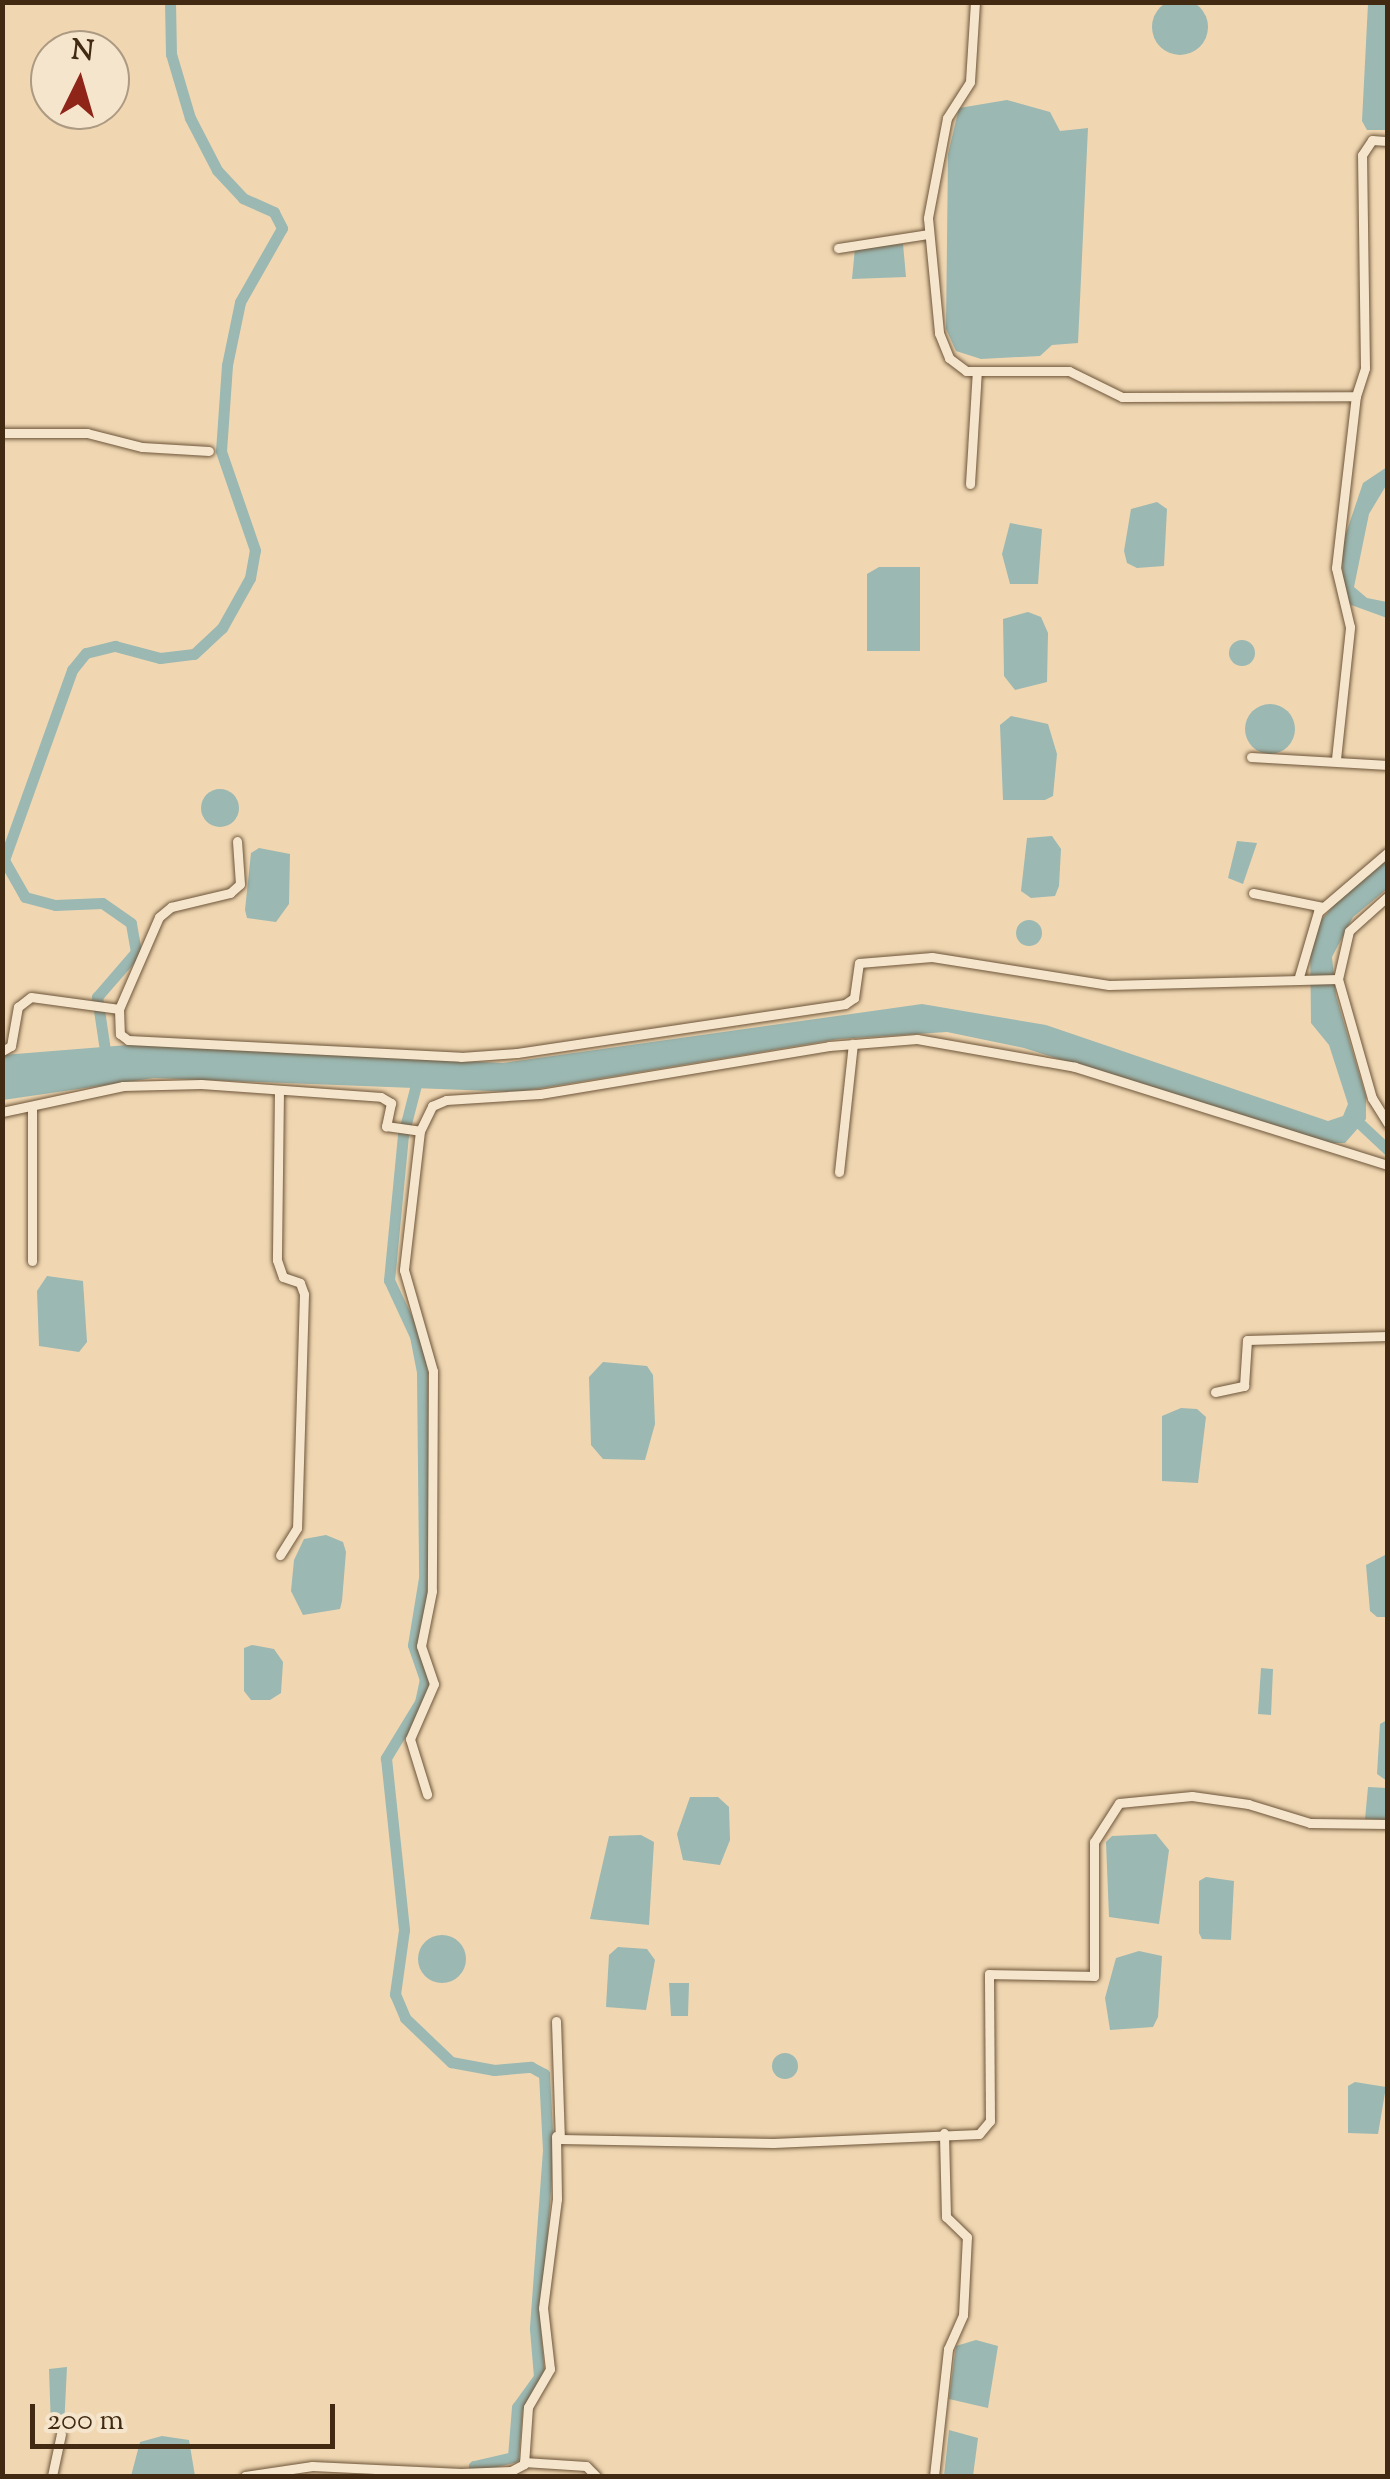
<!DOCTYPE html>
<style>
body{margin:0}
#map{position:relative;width:1390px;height:2479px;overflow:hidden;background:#f0d7b2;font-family:"Sorts Mill Goudy",serif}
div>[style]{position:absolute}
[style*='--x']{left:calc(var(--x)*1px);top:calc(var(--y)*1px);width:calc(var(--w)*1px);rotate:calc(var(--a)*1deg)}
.water>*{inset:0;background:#9bb8b2}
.round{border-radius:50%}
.canal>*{height:11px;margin:-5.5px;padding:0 5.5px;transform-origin:5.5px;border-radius:5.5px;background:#9bb8b2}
.roads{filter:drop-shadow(0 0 2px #6d5539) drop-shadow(0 0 2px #6d5539)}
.minor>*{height:9px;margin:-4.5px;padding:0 4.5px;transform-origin:4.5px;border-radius:4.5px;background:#f5e5cd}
span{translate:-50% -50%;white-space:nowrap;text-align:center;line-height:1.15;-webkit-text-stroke:10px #f5e5cd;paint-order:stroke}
.frame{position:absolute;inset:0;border:5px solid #412a11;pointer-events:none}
.north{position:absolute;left:30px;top:30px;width:100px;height:100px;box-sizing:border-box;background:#f5e5cd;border:2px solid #ad9a82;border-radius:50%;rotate:5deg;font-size:28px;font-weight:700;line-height:40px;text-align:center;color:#412a11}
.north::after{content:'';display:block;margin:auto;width:35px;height:45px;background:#8f2418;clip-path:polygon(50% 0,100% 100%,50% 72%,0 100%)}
.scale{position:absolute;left:30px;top:2404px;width:305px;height:45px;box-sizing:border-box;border:5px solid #412a11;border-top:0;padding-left:12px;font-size:30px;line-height:35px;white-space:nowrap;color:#412a11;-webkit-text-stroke:8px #f5e5cd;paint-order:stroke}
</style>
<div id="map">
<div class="water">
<div class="round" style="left:1152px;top:-1px;width:56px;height:56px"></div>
<div style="clip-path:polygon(1388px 3px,1387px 130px,1367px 130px,1362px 121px,1368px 4px)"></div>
<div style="clip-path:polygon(1007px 100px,1050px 112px,1060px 131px,1088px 128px,1078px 343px,1052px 345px,1040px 356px,981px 359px,956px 351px,946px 329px,948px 154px,959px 108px)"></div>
<div style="clip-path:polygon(903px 244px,906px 277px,852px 279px,855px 248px)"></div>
<div style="clip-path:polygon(1387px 467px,1387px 484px,1369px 514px,1354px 587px,1367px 598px,1387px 602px,1387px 618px,1343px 602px,1342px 545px,1363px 483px)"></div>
<div style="clip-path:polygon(1157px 502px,1167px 509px,1164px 566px,1137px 568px,1127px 563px,1124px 551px,1131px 509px)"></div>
<div style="clip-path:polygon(1010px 523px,1042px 529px,1038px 584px,1010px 584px,1002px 554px)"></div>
<div style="clip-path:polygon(879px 567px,920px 567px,920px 651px,867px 651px,867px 574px)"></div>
<div style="clip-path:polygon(1028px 612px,1041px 617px,1048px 633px,1047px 682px,1015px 690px,1004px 676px,1003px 619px)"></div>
<div class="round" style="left:1229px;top:640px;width:26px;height:26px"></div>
<div class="round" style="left:1245px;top:704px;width:50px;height:50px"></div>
<div style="clip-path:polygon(1011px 716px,1048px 724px,1057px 754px,1053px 796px,1045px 800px,1003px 800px,1000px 725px)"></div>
<div class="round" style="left:201px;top:789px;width:38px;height:38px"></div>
<div style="clip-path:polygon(1052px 836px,1061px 849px,1059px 886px,1055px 896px,1031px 898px,1021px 891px,1027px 838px)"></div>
<div style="clip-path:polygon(1237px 841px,1257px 843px,1243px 884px,1228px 878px)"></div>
<div style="clip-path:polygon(259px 848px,290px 854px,289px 904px,276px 922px,247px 918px,245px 910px,251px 853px)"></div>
<div style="clip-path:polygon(1387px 857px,1387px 889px,1353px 917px,1332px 957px,1336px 996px,1366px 1097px,1366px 1119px,1345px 1143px,1324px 1143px,1024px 1048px,947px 1032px,839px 1039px,518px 1092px,154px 1078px,3px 1100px,3px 1055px,140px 1044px,503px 1063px,922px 1004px,1046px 1025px,1328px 1121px,1343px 1116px,1348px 1104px,1329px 1045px,1311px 1023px,1310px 933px,1361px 874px)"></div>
<div class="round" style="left:1016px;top:920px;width:26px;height:26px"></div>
<div style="clip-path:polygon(47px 1276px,83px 1281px,87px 1342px,79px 1352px,39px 1346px,37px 1291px)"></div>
<div style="clip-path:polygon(603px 1362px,647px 1366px,653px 1375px,655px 1424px,645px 1460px,603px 1459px,591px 1445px,589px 1377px)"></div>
<div style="clip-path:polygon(1181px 1408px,1197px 1409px,1206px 1417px,1198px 1483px,1162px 1481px,1162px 1416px)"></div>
<div style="clip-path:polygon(326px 1535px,343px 1542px,346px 1552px,342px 1601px,340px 1609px,303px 1615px,291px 1591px,294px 1560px,304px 1539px)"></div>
<div style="clip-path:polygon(1387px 1554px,1387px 1617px,1377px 1617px,1370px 1611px,1366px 1565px)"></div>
<div style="clip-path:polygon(252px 1645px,274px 1649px,283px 1662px,281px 1693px,270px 1700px,251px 1700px,244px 1691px,244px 1648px)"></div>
<div style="clip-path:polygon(1261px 1668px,1273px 1669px,1271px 1715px,1258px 1714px)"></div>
<div style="clip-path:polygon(1387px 1720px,1388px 1720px,1387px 1781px,1377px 1774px,1380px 1724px)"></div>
<div style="clip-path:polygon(1368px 1787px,1387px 1788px,1387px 1820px,1365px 1819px)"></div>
<div style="clip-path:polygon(690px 1797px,718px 1797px,729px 1807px,730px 1840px,720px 1865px,683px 1860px,677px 1834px)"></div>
<div style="clip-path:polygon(1156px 1834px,1169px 1850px,1159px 1924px,1109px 1917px,1106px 1842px,1112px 1836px)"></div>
<div style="clip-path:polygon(609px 1836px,641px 1835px,654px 1842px,649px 1925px,590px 1919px)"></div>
<div style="clip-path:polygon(1206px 1877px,1234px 1881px,1231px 1940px,1202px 1939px,1199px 1933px,1199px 1881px)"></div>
<div class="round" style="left:418px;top:1935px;width:48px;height:48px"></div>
<div style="clip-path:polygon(618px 1947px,647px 1949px,655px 1960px,646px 2010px,606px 2007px,609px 1955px)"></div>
<div style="clip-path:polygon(1139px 1951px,1162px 1956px,1158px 2017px,1153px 2027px,1110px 2030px,1105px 1998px,1116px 1958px)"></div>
<div style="clip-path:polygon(669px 1983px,689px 1983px,688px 2016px,671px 2016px)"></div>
<div class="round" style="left:772px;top:2053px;width:26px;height:26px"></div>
<div style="clip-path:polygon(1355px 2082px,1386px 2087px,1378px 2134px,1348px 2133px,1348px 2086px)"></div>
<div style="clip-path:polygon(976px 2340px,998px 2346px,988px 2408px,949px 2399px,956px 2346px)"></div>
<div style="clip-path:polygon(67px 2367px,64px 2427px,51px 2428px,49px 2369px)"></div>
<div style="clip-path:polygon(949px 2430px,978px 2438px,973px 2476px,944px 2476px)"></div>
<div style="clip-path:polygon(162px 2436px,189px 2440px,195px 2476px,131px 2476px,140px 2442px)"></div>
</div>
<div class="canal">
<div style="--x:106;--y:1057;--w:61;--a:-98.5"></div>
<div style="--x:97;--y:997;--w:60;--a:-49.1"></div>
<div style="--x:136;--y:952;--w:29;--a:-100"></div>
<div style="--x:131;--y:923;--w:35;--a:-145"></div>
<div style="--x:102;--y:903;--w:47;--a:177.6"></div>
<div style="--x:55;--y:905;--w:31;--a:-165"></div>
<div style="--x:25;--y:897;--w:43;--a:-119.6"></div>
<div style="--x:4;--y:860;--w:202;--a:-70.3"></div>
<div style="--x:72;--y:670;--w:22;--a:-51"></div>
<div style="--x:86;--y:653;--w:30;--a:-14"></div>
<div style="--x:115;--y:646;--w:47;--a:14.9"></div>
<div style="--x:160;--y:658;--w:34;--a:-7"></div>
<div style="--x:194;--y:654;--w:38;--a:-43"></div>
<div style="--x:222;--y:628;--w:57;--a:-60.8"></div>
<div style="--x:250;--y:578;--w:28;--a:-80"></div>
<div style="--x:255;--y:550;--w:105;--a:-109"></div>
<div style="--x:221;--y:451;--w:86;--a:-86"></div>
<div style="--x:227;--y:365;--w:64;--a:-78.3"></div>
<div style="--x:240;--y:302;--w:85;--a:-60.4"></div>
<div style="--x:282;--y:228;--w:18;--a:-117"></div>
<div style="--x:274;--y:212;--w:34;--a:-156"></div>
<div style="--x:243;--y:198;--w:38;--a:-133"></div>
<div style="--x:217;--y:170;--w:59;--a:-117.4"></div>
<div style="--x:190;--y:118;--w:67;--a:-106.5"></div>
<div style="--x:171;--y:54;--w:52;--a:-91.1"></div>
<div style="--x:418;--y:1077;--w:60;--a:104.5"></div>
<div style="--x:403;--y:1135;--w:146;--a:95.5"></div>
<div style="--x:389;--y:1280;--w:62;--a:65.1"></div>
<div style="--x:415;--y:1336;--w:38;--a:79"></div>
<div style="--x:422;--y:1373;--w:205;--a:89.4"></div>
<div style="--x:424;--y:1578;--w:68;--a:99.3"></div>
<div style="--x:413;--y:1645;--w:36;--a:71"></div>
<div style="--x:425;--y:1679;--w:24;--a:102"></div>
<div style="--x:420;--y:1702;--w:66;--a:121.3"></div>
<div style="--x:386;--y:1758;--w:173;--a:84"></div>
<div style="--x:404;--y:1930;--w:65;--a:98"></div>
<div style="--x:395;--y:1994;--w:26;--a:67"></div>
<div style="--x:405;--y:2018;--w:64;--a:43.7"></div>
<div style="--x:451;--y:2062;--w:44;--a:10.5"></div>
<div style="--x:494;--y:2070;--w:37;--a:-5"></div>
<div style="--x:531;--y:2067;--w:15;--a:28"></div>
<div style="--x:544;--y:2074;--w:76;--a:87"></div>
<div style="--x:548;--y:2150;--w:179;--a:94.2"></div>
<div style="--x:535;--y:2329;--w:48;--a:85.2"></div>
<div style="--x:539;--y:2377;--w:37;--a:126"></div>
<div style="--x:517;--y:2407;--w:50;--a:94.6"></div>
<div style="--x:513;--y:2457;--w:40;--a:167"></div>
<div style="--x:474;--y:2466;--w:10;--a:96"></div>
<div style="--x:1355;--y:1119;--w:45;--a:43.2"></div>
</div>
<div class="roads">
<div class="minor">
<div style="--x:975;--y:2;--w:80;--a:93.6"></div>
<div style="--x:970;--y:82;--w:43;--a:122.6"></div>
<div style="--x:947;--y:118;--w:102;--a:100.8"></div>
<div style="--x:928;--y:218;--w:116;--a:84.5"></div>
<div style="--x:939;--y:333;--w:27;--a:68"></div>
<div style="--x:949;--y:358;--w:21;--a:37"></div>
<div style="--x:966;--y:371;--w:103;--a:0"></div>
<div style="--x:1069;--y:371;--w:59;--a:26.1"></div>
<div style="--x:1122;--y:397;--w:234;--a:-0.2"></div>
<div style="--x:1356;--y:396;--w:29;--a:-72"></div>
<div style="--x:1365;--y:368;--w:213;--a:-90.8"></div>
<div style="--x:1362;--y:155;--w:18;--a:-56"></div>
<div style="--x:1372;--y:140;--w:16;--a:4"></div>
<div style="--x:838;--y:248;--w:91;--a:-8.8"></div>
<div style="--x:2;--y:433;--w:85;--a:0"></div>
<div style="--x:87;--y:433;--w:57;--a:14.3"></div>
<div style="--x:142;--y:447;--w:67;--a:3.4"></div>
<div style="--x:970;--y:484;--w:113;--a:-86.5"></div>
<div style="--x:1251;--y:757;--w:137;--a:3.3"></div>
<div style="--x:1336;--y:759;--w:133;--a:-83.9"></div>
<div style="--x:1350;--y:627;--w:61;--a:-103.3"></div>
<div style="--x:1336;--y:568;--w:173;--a:-83.4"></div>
<div style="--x:1253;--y:893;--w:71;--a:11.3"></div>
<div style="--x:1338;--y:979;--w:49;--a:-77.1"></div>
<div style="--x:1349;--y:931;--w:52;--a:-41.9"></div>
<div style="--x:1298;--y:980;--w:71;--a:-73.6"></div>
<div style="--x:1318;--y:912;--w:92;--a:-40.6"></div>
<div style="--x:119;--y:1009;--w:100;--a:-66.5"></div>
<div style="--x:159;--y:917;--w:16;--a:-40"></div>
<div style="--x:171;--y:907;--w:61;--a:-13.3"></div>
<div style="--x:230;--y:893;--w:13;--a:-42"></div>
<div style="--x:240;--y:884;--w:43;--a:-94"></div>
<div style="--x:2;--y:1051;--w:10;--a:-29"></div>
<div style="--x:11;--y:1046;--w:40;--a:-80"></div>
<div style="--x:18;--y:1007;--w:16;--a:-38"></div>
<div style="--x:31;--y:997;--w:89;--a:7.8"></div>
<div style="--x:119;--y:1009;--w:25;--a:88"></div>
<div style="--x:120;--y:1034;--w:10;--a:37"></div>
<div style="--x:128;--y:1040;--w:333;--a:2.9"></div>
<div style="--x:461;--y:1057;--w:56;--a:-4.1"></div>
<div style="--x:517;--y:1053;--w:332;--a:-8.5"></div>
<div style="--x:845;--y:1004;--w:11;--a:-34"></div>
<div style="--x:854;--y:998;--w:35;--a:-82"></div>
<div style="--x:859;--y:963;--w:73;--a:-4.7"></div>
<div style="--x:932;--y:957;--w:179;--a:9"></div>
<div style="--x:1109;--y:985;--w:229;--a:-1.5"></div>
<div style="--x:1338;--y:979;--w:124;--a:74.1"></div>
<div style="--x:1372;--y:1098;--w:31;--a:58"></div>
<div style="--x:279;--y:1090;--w:170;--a:90.7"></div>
<div style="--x:277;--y:1260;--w:18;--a:71"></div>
<div style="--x:283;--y:1277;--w:18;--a:19"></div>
<div style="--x:300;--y:1283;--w:12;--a:70"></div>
<div style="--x:304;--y:1294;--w:234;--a:91.7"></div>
<div style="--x:297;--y:1528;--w:32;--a:122"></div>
<div style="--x:32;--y:1108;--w:153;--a:90"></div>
<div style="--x:2;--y:1112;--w:124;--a:-12.1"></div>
<div style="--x:123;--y:1086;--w:78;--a:-1.5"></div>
<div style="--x:201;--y:1084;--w:180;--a:4.1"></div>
<div style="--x:381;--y:1097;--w:12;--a:31"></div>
<div style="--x:391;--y:1103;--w:24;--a:102"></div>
<div style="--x:386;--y:1126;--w:34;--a:8"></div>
<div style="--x:420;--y:1131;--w:28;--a:-64"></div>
<div style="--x:432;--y:1106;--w:15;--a:-23"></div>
<div style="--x:446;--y:1100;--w:94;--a:-3.7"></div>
<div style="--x:540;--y:1094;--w:293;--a:-9.4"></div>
<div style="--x:829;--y:1046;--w:88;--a:-4.5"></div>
<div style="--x:917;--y:1039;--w:160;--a:10"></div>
<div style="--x:1075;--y:1067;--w:328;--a:17.4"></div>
<div style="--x:420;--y:1131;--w:140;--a:96.6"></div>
<div style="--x:404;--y:1270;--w:105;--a:74"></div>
<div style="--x:433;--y:1371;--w:220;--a:90.3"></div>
<div style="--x:432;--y:1591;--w:56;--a:101.3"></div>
<div style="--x:421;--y:1646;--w:40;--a:71.1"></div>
<div style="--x:434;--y:1684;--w:60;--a:113.6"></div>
<div style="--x:410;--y:1739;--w:58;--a:72.8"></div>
<div style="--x:839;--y:1172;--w:129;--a:-83.8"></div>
<div style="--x:1215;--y:1392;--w:30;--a:-12"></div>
<div style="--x:1244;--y:1386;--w:46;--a:-86.3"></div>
<div style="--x:1247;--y:1340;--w:141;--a:-1.6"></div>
<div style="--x:556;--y:2021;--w:118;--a:88.1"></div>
<div style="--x:560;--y:2139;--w:213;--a:1.1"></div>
<div style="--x:773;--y:2143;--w:206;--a:-2.5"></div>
<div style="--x:979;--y:2134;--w:17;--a:-50"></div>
<div style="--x:990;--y:2121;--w:147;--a:-90.4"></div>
<div style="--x:989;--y:1974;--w:105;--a:1.1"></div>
<div style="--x:1094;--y:1976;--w:134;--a:-90"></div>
<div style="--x:1094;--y:1842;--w:46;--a:-57.3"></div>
<div style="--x:1119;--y:1803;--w:73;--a:-5.5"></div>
<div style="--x:1192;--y:1796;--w:57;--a:8.1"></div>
<div style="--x:1248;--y:1804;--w:65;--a:17"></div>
<div style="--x:1310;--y:1823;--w:78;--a:0.7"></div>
<div style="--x:524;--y:2462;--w:62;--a:3.7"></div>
<div style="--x:586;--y:2466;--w:14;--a:45"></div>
<div style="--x:52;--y:2476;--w:43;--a:-77.9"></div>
<div style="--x:245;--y:2476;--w:68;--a:-8.5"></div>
<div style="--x:312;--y:2466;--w:149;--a:2.7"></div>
<div style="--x:461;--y:2473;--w:50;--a:-2.3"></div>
<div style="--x:511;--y:2471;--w:15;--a:-28"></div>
<div style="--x:524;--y:2464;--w:57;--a:-86"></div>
<div style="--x:528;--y:2407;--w:44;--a:-59.9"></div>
<div style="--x:550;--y:2369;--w:61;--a:-96.5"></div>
<div style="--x:543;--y:2308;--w:110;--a:-82.7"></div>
<div style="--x:557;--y:2199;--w:63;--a:-90.9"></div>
<div style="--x:934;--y:2476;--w:128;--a:-83.7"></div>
<div style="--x:948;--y:2349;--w:37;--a:-66"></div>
<div style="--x:963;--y:2315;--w:78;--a:-87.1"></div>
<div style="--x:967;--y:2237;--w:29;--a:-136"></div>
<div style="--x:946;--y:2217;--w:84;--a:-91.4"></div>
</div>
</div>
<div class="frame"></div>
<div class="north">N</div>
<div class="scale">200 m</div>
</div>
